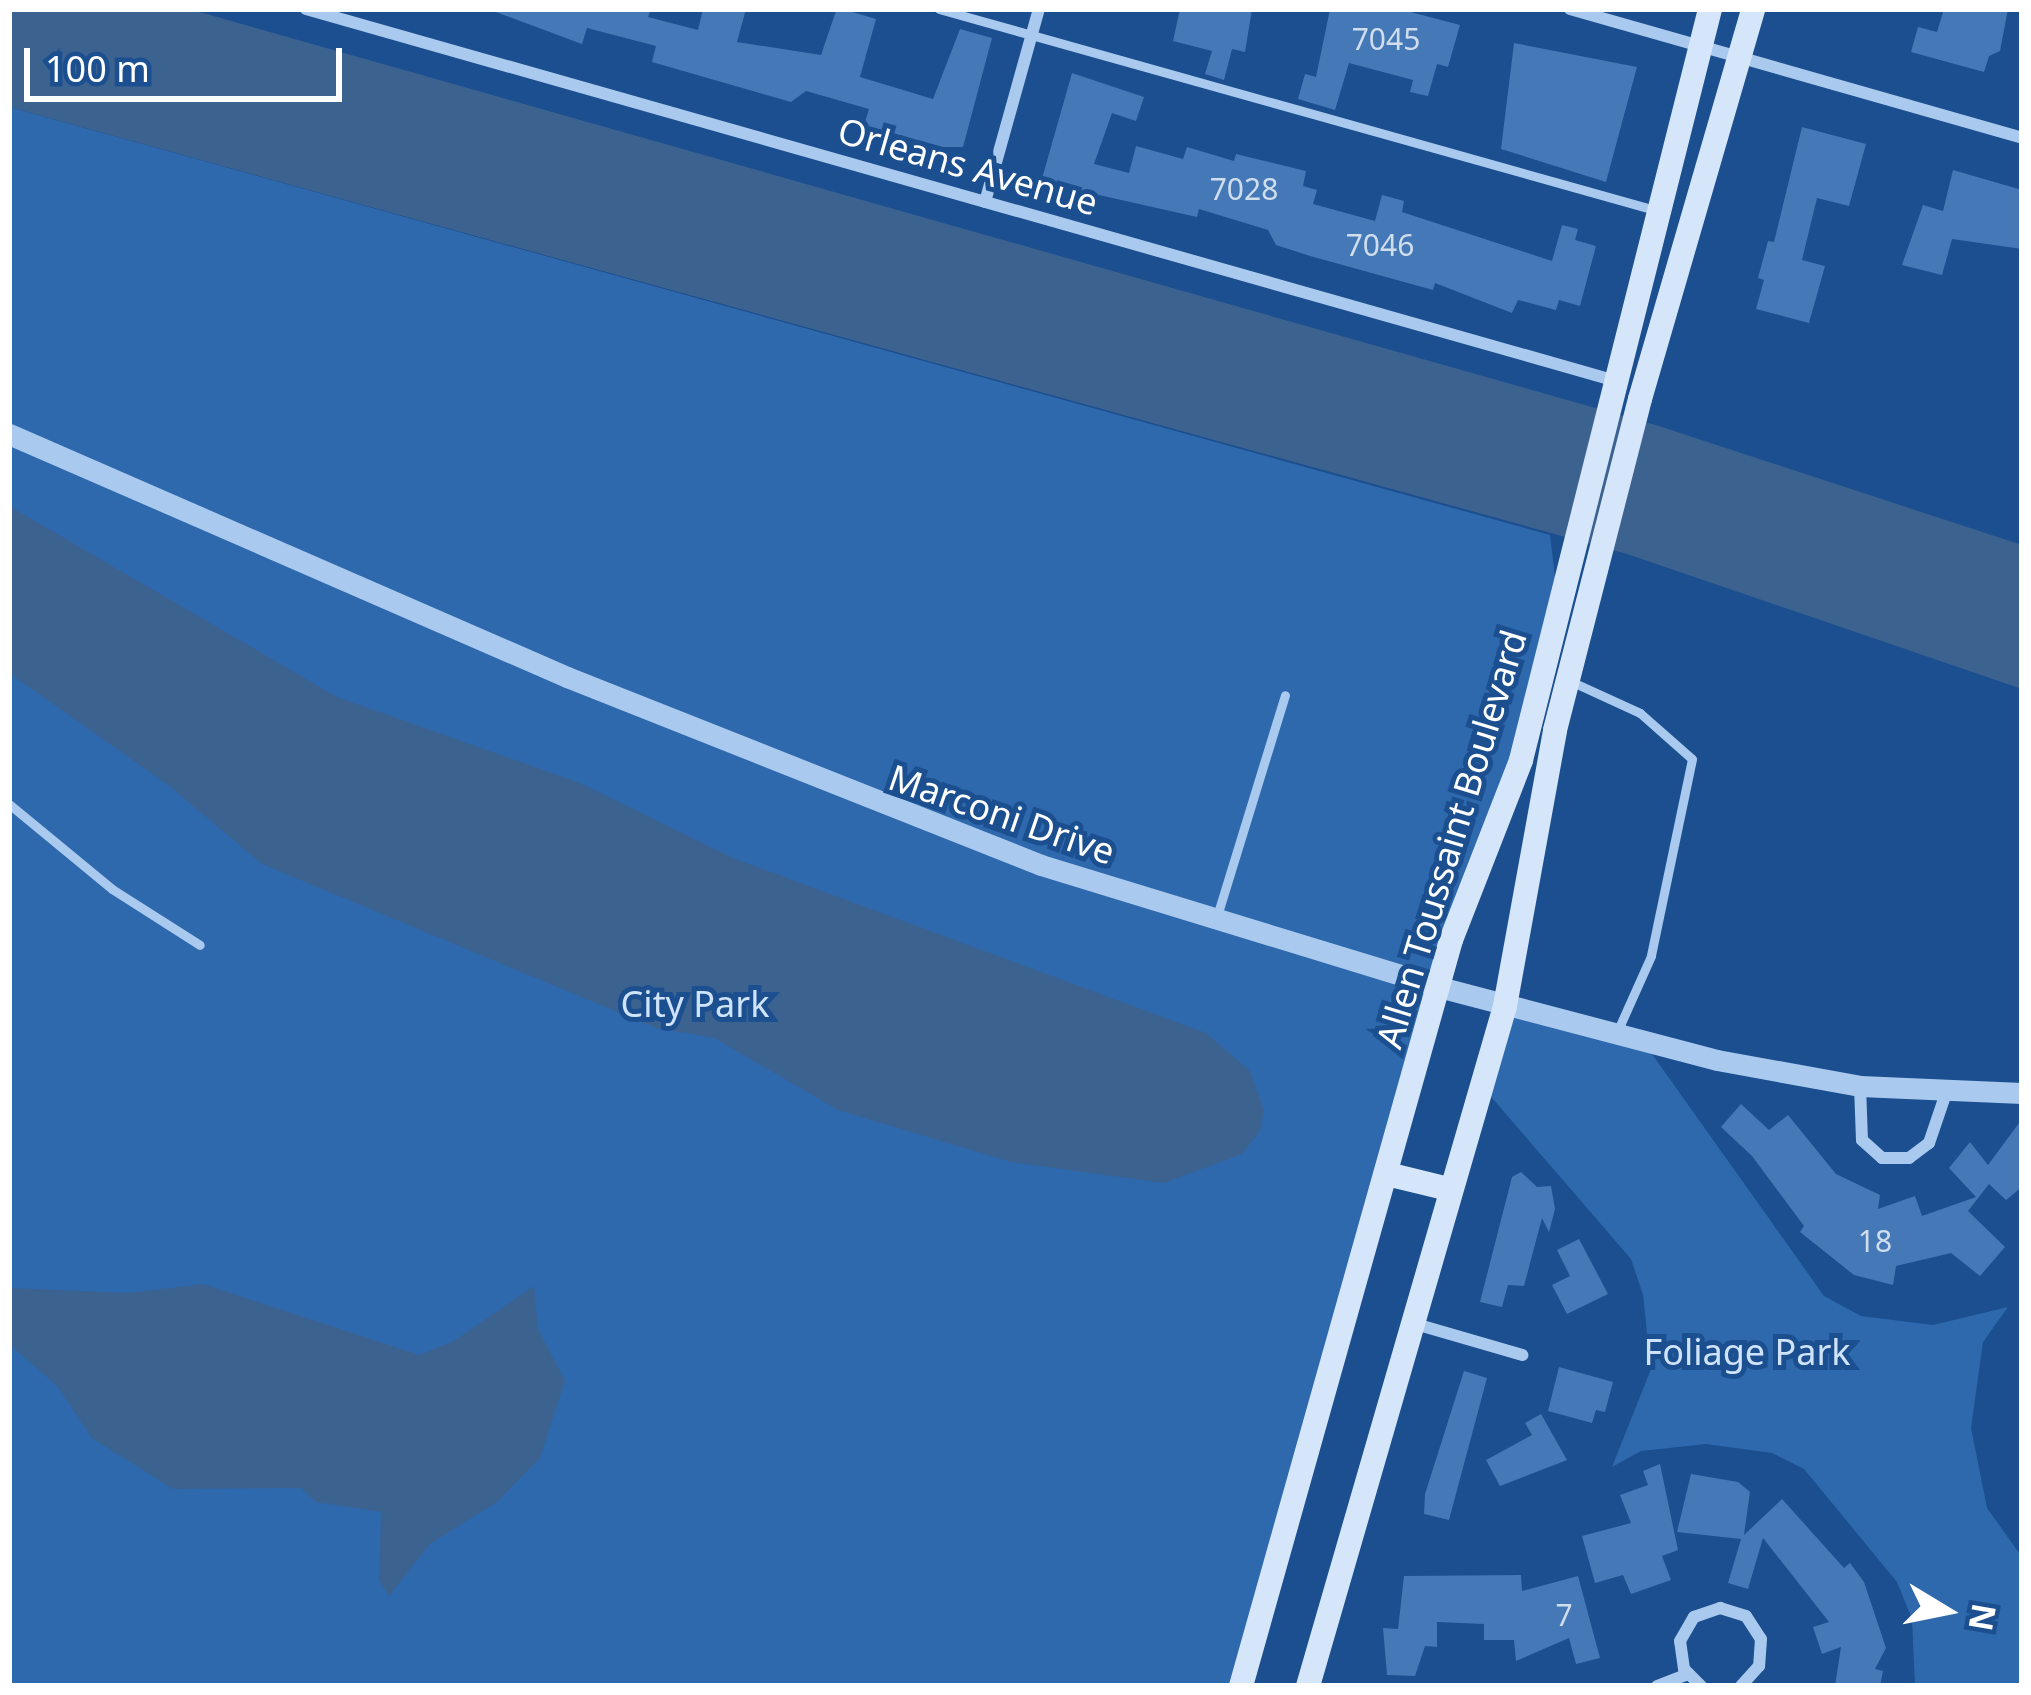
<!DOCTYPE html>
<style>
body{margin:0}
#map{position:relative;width:2031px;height:1695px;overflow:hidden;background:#1b4f8f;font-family:"Noto Sans",sans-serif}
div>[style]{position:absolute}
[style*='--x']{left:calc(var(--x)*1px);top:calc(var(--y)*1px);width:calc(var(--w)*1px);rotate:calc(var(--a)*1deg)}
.green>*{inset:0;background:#2e69ad}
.water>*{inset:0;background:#3c6290}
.building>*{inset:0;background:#4478b7}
.service>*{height:9px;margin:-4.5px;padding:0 4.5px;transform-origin:4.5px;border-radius:4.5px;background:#a9c9ee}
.minor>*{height:12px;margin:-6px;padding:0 6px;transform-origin:6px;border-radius:6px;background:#a9c9ee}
.tertiary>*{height:21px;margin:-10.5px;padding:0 10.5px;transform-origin:10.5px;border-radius:10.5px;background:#a9c9ee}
.secondary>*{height:24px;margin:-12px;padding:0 12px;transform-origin:12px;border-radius:12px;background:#d6e6fa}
span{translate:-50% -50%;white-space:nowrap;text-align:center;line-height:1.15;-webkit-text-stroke:10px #1b4f8f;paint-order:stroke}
.number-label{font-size:30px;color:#d0dded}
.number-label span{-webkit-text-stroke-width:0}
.street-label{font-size:36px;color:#fff}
.park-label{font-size:36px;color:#cfe3fa}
.frame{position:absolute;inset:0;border:12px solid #fff;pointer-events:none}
.north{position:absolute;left:1887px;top:1551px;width:120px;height:120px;-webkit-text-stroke:9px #1b4f8f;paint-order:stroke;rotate:100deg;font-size:33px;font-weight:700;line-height:48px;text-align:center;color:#fff}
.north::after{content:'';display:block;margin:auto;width:42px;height:54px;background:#fff;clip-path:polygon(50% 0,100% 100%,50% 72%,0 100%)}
.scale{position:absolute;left:24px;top:48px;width:318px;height:54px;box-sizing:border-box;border:6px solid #fff;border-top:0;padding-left:15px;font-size:36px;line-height:42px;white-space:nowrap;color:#fff;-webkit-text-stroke:9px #1b4f8f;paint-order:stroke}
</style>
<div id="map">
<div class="green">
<div style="clip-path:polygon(9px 107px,1550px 535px,1559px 610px,1471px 887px,1241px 1686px,9px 1686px)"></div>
<div style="clip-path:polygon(1505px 1006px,1642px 1040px,1824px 1296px,1861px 1316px,1933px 1325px,2008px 1307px,1983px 1342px,1971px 1428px,1987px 1508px,2022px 1557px,2022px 1686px,1915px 1686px,1912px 1619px,1897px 1582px,1804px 1469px,1772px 1453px,1706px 1444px,1641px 1451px,1612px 1467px,1651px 1369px,1643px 1295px,1631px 1259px,1480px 1084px)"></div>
</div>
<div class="water">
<div style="clip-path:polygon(9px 9px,189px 9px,1659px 426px,2022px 545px,2022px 689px,1627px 554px,9px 107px)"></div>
<div style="clip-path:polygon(9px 506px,337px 697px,580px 783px,733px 858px,1206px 1033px,1250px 1071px,1264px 1111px,1260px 1131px,1242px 1154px,1164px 1183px,1011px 1162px,838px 1110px,714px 1038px,656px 1028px,262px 864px,168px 785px,9px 673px)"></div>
<div style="clip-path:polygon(203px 1284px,419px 1355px,452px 1342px,534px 1286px,538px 1329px,565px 1381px,540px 1458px,497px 1502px,430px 1544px,389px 1596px,379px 1580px,381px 1512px,316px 1502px,301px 1488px,173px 1489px,92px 1438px,58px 1387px,9px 1344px,9px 1288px,129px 1293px)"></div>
</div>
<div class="building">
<div style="clip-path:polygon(488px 9px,651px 9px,648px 17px,698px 30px,703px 9px,746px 9px,737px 42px,821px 55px,836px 11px,849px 11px,876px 19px,860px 77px,933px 99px,960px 29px,992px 38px,963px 147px,943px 147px,864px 125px,869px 109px,806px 91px,791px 102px,652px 62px,656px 46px,587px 28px,582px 44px)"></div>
<div style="clip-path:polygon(1180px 9px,1252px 9px,1245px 52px,1232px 49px,1224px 80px,1205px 74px,1212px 51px,1173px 41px)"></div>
<div style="clip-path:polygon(1330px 9px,1399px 9px,1460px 25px,1448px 67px,1437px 64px,1428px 96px,1410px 92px,1413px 80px,1349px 63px,1335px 110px,1298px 99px,1305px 74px,1316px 77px)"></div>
<div style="clip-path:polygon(1944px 9px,2008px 9px,2000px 51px,1989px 56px,1984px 72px,1911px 52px,1918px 27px,1937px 32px)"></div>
<div style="clip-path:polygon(1514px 43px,1637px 67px,1606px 182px,1501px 149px)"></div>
<div style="clip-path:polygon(1072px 73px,1144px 97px,1136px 121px,1112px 113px,1094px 164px,1129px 173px,1136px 146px,1183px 159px,1187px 147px,1234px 161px,1236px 154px,1306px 171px,1303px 186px,1317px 190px,1313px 204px,1375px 221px,1382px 195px,1404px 201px,1402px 212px,1552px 261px,1562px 225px,1578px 229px,1575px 240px,1596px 246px,1580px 306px,1559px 300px,1556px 310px,1518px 300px,1512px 313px,1435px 283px,1433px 290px,1310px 256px,1276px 245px,1268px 230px,1199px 209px,1197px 217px,1041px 182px)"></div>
<div style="clip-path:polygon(1802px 127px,1866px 144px,1849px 206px,1817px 198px,1802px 260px,1825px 266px,1809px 323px,1756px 309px,1764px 280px,1758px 278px,1768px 241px,1774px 242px)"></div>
<div style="clip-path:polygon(1953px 170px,2022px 190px,2022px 249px,1952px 239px,1942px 275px,1902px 265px,1923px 205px,1943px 211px)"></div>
<div style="clip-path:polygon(1741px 1104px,1769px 1130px,1788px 1115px,1836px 1174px,1880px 1195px,1878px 1209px,1915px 1196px,1922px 1216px,1976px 1197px,1949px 1168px,1970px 1142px,1988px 1165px,2022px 1119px,2022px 1187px,2006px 1200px,1989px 1184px,1968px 1211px,2005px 1247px,1980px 1276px,1951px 1253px,1896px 1266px,1893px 1285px,1854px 1275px,1800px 1232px,1804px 1226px,1752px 1156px,1721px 1127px)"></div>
<div style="clip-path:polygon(1521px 1172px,1537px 1187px,1551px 1186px,1555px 1209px,1549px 1232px,1542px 1218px,1524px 1286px,1508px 1285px,1502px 1307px,1480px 1302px,1512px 1177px)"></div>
<div style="clip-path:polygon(1579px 1239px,1608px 1294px,1567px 1314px,1552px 1285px,1570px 1276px,1557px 1250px)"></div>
<div style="clip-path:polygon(1559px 1367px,1613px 1382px,1605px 1412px,1596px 1410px,1592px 1423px,1548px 1411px)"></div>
<div style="clip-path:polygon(1464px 1371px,1487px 1378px,1449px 1520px,1424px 1514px,1425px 1494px)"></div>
<div style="clip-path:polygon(1541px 1414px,1567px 1460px,1500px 1486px,1486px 1460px,1532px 1435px,1525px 1423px)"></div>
<div style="clip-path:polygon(1660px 1464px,1678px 1550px,1662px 1556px,1671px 1580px,1631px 1594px,1623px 1575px,1595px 1583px,1582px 1536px,1631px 1523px,1620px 1495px,1648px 1485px,1643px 1471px)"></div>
<div style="clip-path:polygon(1691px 1474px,1738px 1482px,1750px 1492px,1744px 1535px,1782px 1499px,1844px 1568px,1850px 1563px,1864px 1582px,1886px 1648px,1875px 1669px,1883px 1671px,1880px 1686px,1835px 1686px,1841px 1647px,1822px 1654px,1813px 1627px,1829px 1622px,1763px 1538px,1748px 1589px,1728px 1583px,1741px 1539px,1677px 1532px)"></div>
<div style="clip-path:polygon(1521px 1575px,1522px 1591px,1578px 1576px,1600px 1658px,1576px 1664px,1569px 1638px,1516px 1661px,1514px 1640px,1484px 1640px,1484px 1624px,1437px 1622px,1437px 1647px,1425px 1646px,1415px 1676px,1387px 1675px,1383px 1628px,1398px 1629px,1404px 1576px)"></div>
</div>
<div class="service">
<div style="--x:939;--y:9;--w:744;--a:15.68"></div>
<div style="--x:1568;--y:680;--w:79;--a:24.6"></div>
<div style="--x:1640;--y:713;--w:69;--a:41.5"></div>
<div style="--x:1692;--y:759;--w:201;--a:101.8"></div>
<div style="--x:1651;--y:956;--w:83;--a:114.1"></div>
<div style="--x:9;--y:804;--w:134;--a:39.5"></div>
<div style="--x:112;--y:889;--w:104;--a:32.5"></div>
<div style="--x:1217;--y:916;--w:231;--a:-72.9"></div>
</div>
<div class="minor">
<div style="--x:306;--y:9;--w:1359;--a:15.85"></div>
<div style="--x:1570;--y:9;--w:470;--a:15.9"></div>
<div style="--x:985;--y:202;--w:200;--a:-74.4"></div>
<div style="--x:1860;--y:1086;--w:54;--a:87.9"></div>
<div style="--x:1862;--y:1140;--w:27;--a:42"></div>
<div style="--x:1882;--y:1158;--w:27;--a:0"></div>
<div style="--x:1909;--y:1158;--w:25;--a:-37"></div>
<div style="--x:1929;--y:1143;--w:56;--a:-71.2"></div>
<div style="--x:1412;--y:1323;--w:115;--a:16.2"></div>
<div style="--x:1657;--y:1686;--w:33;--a:-21"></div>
<div style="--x:1701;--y:1686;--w:24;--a:-135"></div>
<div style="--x:1684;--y:1669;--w:28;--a:-98"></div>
<div style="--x:1680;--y:1641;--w:28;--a:-60"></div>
<div style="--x:1694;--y:1617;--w:28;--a:-19"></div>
<div style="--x:1720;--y:1608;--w:27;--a:17"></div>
<div style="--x:1746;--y:1616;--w:27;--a:57"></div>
<div style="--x:1761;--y:1639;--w:27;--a:94"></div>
<div style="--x:1759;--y:1666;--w:27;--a:132"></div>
</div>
<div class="tertiary">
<div style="--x:9;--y:434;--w:609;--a:23.53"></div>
<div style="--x:567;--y:677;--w:510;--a:21.63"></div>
<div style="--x:1041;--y:865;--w:416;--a:17"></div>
<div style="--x:1439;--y:987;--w:287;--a:14.7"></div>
<div style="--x:1717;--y:1060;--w:145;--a:10.3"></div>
<div style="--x:1860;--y:1086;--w:162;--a:2.5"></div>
</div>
<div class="secondary">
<div style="--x:1387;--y:1174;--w:64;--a:13.6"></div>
<div style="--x:1241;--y:1686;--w:775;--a:-74.28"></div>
<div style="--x:1451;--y:940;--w:193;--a:-68.7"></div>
<div style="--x:1521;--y:760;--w:774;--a:-75.87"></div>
<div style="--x:1308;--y:1686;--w:708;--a:-73.84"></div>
<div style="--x:1505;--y:1006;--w:280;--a:-79.7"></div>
<div style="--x:1555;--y:730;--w:342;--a:-75.6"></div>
<div style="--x:1640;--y:399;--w:406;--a:-73.8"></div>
</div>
<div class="number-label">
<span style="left:1386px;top:39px">7045</span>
<span style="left:1244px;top:189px">7028</span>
<span style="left:1380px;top:245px">7046</span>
<span style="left:1875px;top:1241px">18</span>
<span style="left:1564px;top:1615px">7</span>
</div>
<div class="street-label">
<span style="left:968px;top:166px;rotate:16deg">Orleans Avenue</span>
<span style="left:1002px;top:814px;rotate:19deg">Marconi Drive</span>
<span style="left:1451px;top:839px;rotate:-73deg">Allen Toussaint Boulevard</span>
</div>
<div class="park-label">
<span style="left:695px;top:1004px">City Park</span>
<span style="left:1747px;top:1352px">Foliage Park</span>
</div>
<div class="frame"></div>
<div class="north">N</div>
<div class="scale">100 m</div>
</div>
